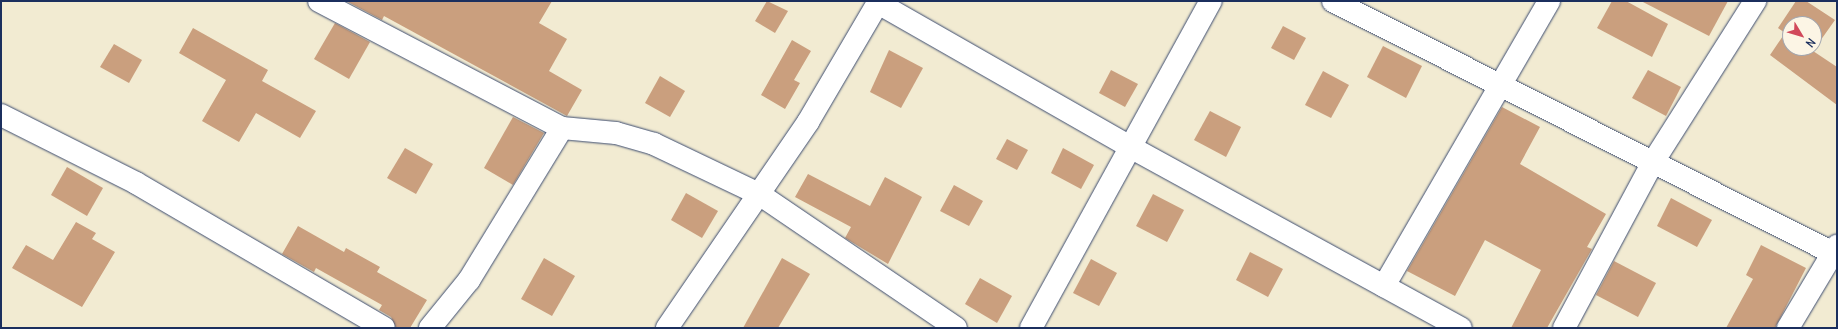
<!DOCTYPE html>
<style>
body{margin:0}
#map{position:relative;width:1838px;height:329px;overflow:hidden;background:#f2ebd2;font-family:Delius,sans-serif}
div>[style]{position:absolute}
[style*='--x']{left:calc(var(--x)*1px);top:calc(var(--y)*1px);width:calc(var(--w)*1px);rotate:calc(var(--a)*1deg)}
.building>*{inset:0;background:#ca9f7e}
.roads{filter:drop-shadow(0 0 1px #3b4b6f) drop-shadow(0 0 1px #3b4b6f)}
.street>*{height:22px;margin:-11px;padding:0 11px;transform-origin:11px;border-radius:11px;background:#fff}
span{translate:-50% -50%;white-space:nowrap;text-align:center;line-height:1.15;-webkit-text-stroke:3px #fcf5e5;paint-order:stroke}
.frame{position:absolute;inset:0;border:2px solid #1b2f5e;pointer-events:none}
.north{position:absolute;left:1782px;top:16px;width:40px;height:40px;box-sizing:border-box;background:#fcf5e5;border:1px solid #a2a6af;border-radius:50%;rotate:128deg;font-size:11px;font-weight:700;line-height:16px;text-align:center;color:#1b2f5e}
.north::after{content:'';display:block;margin:auto;width:14px;height:18px;background:#d1495b;clip-path:polygon(50% 0,100% 100%,50% 72%,0 100%)}
</style>
<div id="map">
<div class="building">
<div style="clip-path:polygon(552px 1px,539px 23px,567px 39px,549px 71px,582px 90px,567px 116px,384px 16px,382px 20px,348px 2px)"></div>
<div style="clip-path:polygon(767px 1px,788px 11px,775px 33px,755px 21px)"></div>
<div style="clip-path:polygon(1612px 1px,1626px 1px,1668px 24px,1652px 57px,1597px 28px)"></div>
<div style="clip-path:polygon(1641px 1px,1728px 1px,1709px 36px)"></div>
<div style="clip-path:polygon(evenodd,1796px 1px,1806px 1px,1835px 20px,1813px 51px,1837px 67px,1837px 105px,1770px 55px,1785px 33px,1778px 28px,1796px 1px,1790px 24px,1814px 24px,1814px 48px,1790px 48px,1790px 24px)"></div>
<div style="clip-path:polygon(335px 23px,370px 42px,349px 79px,314px 59px)"></div>
<div style="clip-path:polygon(1283px 26px,1306px 38px,1294px 60px,1271px 48px)"></div>
<div style="clip-path:polygon(193px 28px,268px 70px,262px 81px,316px 111px,300px 138px,256px 113px,239px 142px,202px 121px,226px 80px,179px 53px)"></div>
<div style="clip-path:polygon(792px 40px,811px 51px,794px 80px,800px 83px,785px 109px,761px 95px)"></div>
<div style="clip-path:polygon(114px 44px,142px 60px,129px 83px,100px 67px)"></div>
<div style="clip-path:polygon(1383px 46px,1422px 66px,1406px 98px,1367px 77px)"></div>
<div style="clip-path:polygon(889px 50px,923px 68px,901px 108px,870px 92px)"></div>
<div style="clip-path:polygon(1111px 70px,1138px 84px,1125px 107px,1099px 93px)"></div>
<div style="clip-path:polygon(1648px 70px,1681px 87px,1666px 116px,1632px 98px)"></div>
<div style="clip-path:polygon(1323px 71px,1349px 85px,1331px 118px,1305px 105px)"></div>
<div style="clip-path:polygon(660px 76px,685px 91px,670px 117px,645px 103px)"></div>
<div style="clip-path:polygon(1502px 107px,1540px 127px,1520px 164px,1606px 214px,1587px 247px,1592px 249px,1547px 328px,1511px 328px,1541px 270px,1485px 240px,1455px 296px,1407px 271px)"></div>
<div style="clip-path:polygon(1210px 111px,1241px 127px,1226px 157px,1194px 140px)"></div>
<div style="clip-path:polygon(513px 117px,544px 133px,513px 185px,484px 168px)"></div>
<div style="clip-path:polygon(1007px 139px,1028px 150px,1017px 170px,996px 159px)"></div>
<div style="clip-path:polygon(405px 148px,433px 164px,416px 194px,387px 178px)"></div>
<div style="clip-path:polygon(1063px 148px,1094px 165px,1081px 189px,1051px 173px)"></div>
<div style="clip-path:polygon(67px 167px,103px 188px,87px 216px,51px 195px)"></div>
<div style="clip-path:polygon(808px 174px,870px 206px,885px 177px,922px 197px,888px 264px,845px 238px,851px 227px,795px 197px)"></div>
<div style="clip-path:polygon(954px 185px,983px 201px,969px 226px,940px 211px)"></div>
<div style="clip-path:polygon(686px 193px,718px 211px,702px 238px,671px 220px)"></div>
<div style="clip-path:polygon(1153px 194px,1184px 210px,1167px 242px,1136px 226px)"></div>
<div style="clip-path:polygon(1671px 198px,1712px 220px,1697px 247px,1657px 226px)"></div>
<div style="clip-path:polygon(76px 222px,96px 233px,92px 239px,115px 252px,82px 307px,12px 268px,26px 245px,53px 260px)"></div>
<div style="clip-path:polygon(298px 226px,344px 252px,346px 248px,380px 267px,377px 272px,427px 300px,410px 328px,396px 328px,391px 317px,379px 310px,382px 305px,316px 268px,314px 272px,282px 254px)"></div>
<div style="clip-path:polygon(1761px 245px,1806px 268px,1775px 328px,1726px 328px,1753px 279px,1746px 275px)"></div>
<div style="clip-path:polygon(1250px 252px,1283px 269px,1268px 297px,1236px 280px)"></div>
<div style="clip-path:polygon(544px 258px,575px 276px,552px 316px,521px 299px)"></div>
<div style="clip-path:polygon(782px 258px,810px 274px,778px 328px,743px 328px)"></div>
<div style="clip-path:polygon(1091px 259px,1117px 273px,1099px 306px,1073px 293px)"></div>
<div style="clip-path:polygon(1614px 261px,1656px 283px,1638px 317px,1596px 295px)"></div>
<div style="clip-path:polygon(980px 278px,1012px 296px,997px 323px,965px 304px)"></div>
</div>
<div class="roads">
<div class="street">
<div style="--x:319;--y:1;--w:274;--a:27.6"></div>
<div style="--x:562;--y:128;--w:54;--a:5.3"></div>
<div style="--x:616;--y:133;--w:40;--a:16"></div>
<div style="--x:654;--y:144;--w:116;--a:25.5"></div>
<div style="--x:759;--y:194;--w:238;--a:34.2"></div>
<div style="--x:1333;--y:1;--w:564;--a:26.75"></div>
<div style="--x:878;--y:3;--w:290;--a:29.7"></div>
<div style="--x:1130;--y:147;--w:377;--a:28.7"></div>
<div style="--x:1;--y:115;--w:151;--a:26.7"></div>
<div style="--x:136;--y:183;--w:287;--a:30.3"></div>
<div style="--x:1384;--y:286;--w:329;--a:-59.9"></div>
<div style="--x:430;--y:328;--w:62;--a:-50.9"></div>
<div style="--x:469;--y:280;--w:178;--a:-58.5"></div>
<div style="--x:667;--y:328;--w:250;--a:-55.6"></div>
<div style="--x:808;--y:122;--w:140;--a:-59.6"></div>
<div style="--x:1031;--y:328;--w:373;--a:-61.2"></div>
<div style="--x:1564;--y:328;--w:188;--a:-61.8"></div>
<div style="--x:1653;--y:162;--w:191;--a:-57.6"></div>
<div style="--x:1788;--y:328;--w:96;--a:-59.1"></div>
</div>
</div>
<div class="frame"></div>
<div class="north">N</div>
</div>
